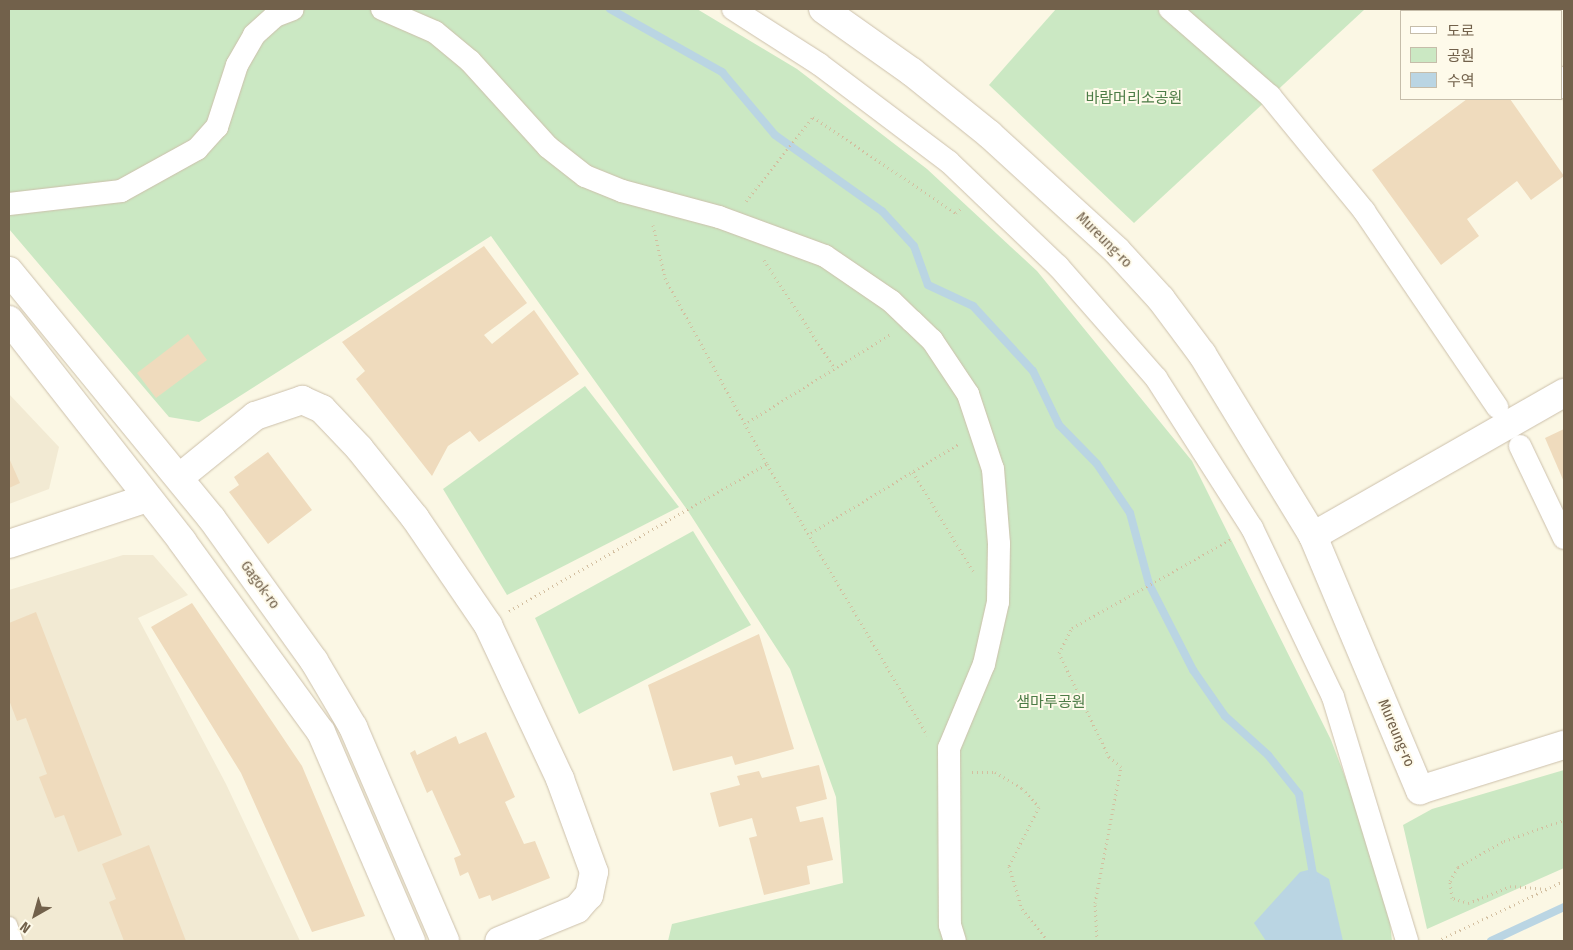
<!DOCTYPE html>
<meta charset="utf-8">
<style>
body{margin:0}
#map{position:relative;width:1573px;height:950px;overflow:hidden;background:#fbf7e4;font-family:"Fira Sans Condensed","Noto Sans KR",sans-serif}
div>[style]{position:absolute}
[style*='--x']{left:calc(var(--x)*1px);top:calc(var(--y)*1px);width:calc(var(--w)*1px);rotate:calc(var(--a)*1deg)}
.residential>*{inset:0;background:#f2ead3}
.green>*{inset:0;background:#cbe8c3}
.water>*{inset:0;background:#bad5e3}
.stream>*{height:8px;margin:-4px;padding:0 4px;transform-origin:4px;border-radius:4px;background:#bad5e3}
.building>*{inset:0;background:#efdbbd}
.path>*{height:3px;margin-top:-1.5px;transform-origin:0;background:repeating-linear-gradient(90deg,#d3bfa0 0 1px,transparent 0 5px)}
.roads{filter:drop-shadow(0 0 1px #ccc0ab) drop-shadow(0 0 1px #ccc0ab)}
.service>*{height:15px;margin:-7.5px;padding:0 7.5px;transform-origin:7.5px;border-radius:7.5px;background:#fff}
.pedestrian>*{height:22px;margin:-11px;padding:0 11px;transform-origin:11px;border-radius:11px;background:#fff}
.minor>*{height:28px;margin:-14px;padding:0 14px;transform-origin:14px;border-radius:14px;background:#fff}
.tertiary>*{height:28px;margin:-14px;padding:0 14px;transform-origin:14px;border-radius:14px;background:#fff}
span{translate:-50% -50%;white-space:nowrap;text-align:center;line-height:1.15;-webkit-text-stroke:4px #fefaea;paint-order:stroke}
.park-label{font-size:15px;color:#4c7c46}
.street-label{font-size:15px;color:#72614b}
.frame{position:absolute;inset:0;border:10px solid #72614b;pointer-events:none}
.legend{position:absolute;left:1400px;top:10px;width:162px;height:90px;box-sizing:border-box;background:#fefaea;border:1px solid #c6bdaa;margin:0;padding:6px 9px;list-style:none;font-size:15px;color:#72614b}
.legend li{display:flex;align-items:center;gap:10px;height:25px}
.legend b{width:25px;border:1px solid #c6bdaa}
.north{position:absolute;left:10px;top:890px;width:50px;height:50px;-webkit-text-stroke:4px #fefaea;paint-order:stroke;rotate:218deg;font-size:14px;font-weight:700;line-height:20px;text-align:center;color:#72614b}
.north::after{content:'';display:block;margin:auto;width:18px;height:22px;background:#72614b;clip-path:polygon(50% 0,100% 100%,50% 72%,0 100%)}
</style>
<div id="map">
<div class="residential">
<div style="clip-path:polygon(9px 394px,59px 447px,49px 489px,9px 504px)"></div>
<div style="clip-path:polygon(123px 555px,153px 555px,188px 595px,138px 618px,226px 784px,300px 941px,9px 941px,9px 590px)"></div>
</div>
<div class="green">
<div style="clip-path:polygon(9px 9px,697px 9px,797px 69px,927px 169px,1037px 271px,1192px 461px,1331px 740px,1386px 885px,1392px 941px,668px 941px,672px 924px,843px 883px,836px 797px,790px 669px,688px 511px,491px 236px,199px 422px,169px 417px,9px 229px)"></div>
<div style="clip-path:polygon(1056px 9px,1365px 9px,1134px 223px,989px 85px)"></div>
<div style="clip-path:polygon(585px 386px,679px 507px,507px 595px,443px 489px)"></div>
<div style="clip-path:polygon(693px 531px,751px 625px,579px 714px,535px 618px)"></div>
<div style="clip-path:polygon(1564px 770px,1564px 868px,1427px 929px,1403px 825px,1432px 809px)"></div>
</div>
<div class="water">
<div style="clip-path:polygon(1312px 869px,1329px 879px,1343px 941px,1266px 941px,1254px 923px,1300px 872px)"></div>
</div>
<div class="stream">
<div style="--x:610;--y:9;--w:129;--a:29.4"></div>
<div style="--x:722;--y:72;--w:82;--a:49.9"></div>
<div style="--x:775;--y:135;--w:131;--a:35.4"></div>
<div style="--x:882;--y:211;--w:47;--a:47.6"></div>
<div style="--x:914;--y:246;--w:41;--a:70.3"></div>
<div style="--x:928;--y:285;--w:50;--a:25"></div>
<div style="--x:973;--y:306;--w:88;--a:47.3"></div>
<div style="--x:1033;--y:371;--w:60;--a:64.3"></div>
<div style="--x:1059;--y:425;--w:54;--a:45.7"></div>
<div style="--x:1097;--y:464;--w:59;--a:56"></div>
<div style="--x:1130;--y:513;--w:73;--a:75"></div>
<div style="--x:1149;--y:584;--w:97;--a:62.9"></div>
<div style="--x:1193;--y:670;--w:56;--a:55.2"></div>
<div style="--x:1225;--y:716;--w:58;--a:42.2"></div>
<div style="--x:1268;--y:755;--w:50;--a:51.5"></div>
<div style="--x:1299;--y:794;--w:87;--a:80.1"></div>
<div style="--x:1491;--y:941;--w:81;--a:-25"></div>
</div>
<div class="building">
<div style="clip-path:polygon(1467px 99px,1510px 99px,1564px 176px,1531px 200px,1517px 181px,1467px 219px,1479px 236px,1441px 265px,1372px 170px)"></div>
<div style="clip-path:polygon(484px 246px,527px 303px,484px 335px,492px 344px,534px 310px,579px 374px,479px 442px,470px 431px,448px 446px,432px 476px,356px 379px,365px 371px,342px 342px)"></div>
<div style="clip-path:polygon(188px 334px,207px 360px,156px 398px,137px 373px)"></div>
<div style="clip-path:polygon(1564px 429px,1564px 482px,1545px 438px)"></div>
<div style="clip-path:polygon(268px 452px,312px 510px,268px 544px,229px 492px,239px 485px,234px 477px)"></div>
<div style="clip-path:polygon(9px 458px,20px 483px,9px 488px)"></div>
<div style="clip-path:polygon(192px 603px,302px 766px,365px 916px,312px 932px,241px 773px,151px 627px)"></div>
<div style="clip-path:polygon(36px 612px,122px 835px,78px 852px,64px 815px,55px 818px,39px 777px,47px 774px,26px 718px,17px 721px,9px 700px,9px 623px)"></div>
<div style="clip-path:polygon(759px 634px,794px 749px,735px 765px,732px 756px,673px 771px,648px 685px)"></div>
<div style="clip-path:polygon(486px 732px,515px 797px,505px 802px,524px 844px,535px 841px,550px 878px,492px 901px,490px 895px,479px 899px,468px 872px,460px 876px,454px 858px,461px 855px,432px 790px,427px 793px,410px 753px,415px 750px,417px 755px,456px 736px,459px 744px)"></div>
<div style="clip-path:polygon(819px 765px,827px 799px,796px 807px,800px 822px,823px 817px,833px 860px,807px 866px,810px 884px,764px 895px,749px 838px,757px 836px,752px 818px,719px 827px,710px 793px,740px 785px,737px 776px,759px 771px,762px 778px)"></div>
<div style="clip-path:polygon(149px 845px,186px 941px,124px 941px,109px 902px,116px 899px,102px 864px)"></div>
</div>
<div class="path">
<div style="--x:746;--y:201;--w:107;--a:-51.4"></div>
<div style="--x:813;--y:117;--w:172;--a:33.9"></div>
<div style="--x:956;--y:213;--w:8;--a:-45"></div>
<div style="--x:653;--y:225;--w:54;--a:77.2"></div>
<div style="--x:665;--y:278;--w:212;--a:61.3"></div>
<div style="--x:767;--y:464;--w:315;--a:59.4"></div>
<div style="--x:764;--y:260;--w:130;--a:56.9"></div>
<div style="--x:748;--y:422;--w:169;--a:-31.7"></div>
<div style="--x:913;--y:472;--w:116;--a:58.8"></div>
<div style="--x:811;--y:533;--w:174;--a:-31.1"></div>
<div style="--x:509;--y:611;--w:297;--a:-29.7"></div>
<div style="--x:972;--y:772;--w:23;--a:0"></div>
<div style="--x:995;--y:772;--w:31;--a:31"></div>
<div style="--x:1022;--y:788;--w:25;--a:48"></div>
<div style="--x:1039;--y:807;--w:66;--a:117"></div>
<div style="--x:1009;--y:866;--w:45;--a:73.2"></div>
<div style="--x:1022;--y:909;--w:41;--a:50.9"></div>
<div style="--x:1546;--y:889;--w:35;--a:-175"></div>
<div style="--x:1511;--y:886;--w:45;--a:158"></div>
<div style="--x:1469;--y:903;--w:18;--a:-164"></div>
<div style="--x:1452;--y:898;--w:17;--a:-97"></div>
<div style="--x:1450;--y:881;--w:16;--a:-60"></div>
<div style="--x:1458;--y:867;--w:53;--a:-29.5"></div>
<div style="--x:1504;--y:841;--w:64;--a:-19.3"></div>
<div style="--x:1097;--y:941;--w:38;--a:-93"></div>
<div style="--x:1095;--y:903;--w:138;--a:-79.2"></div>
<div style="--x:1121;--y:767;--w:16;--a:-140"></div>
<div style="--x:1109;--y:757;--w:115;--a:-115.7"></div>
<div style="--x:1059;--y:653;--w:28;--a:-63"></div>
<div style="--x:1072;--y:628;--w:182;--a:-29.2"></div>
<div style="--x:1437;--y:941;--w:140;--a:-25.3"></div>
<div style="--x:1563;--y:941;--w:1;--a:0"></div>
</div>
<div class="roads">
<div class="service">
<div style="--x:9;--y:924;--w:18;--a:71"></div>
</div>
<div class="pedestrian">
<div style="--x:382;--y:9;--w:58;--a:23.5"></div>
<div style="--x:435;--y:32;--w:45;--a:39.6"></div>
<div style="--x:470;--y:61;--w:116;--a:47.8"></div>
<div style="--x:548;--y:147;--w:47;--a:38.1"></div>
<div style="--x:585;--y:176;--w:40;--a:22"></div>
<div style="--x:622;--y:191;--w:100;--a:15"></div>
<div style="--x:719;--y:217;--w:113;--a:20.2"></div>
<div style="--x:825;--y:256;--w:80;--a:34.3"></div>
<div style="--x:891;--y:301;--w:29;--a:44"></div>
<div style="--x:912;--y:321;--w:28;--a:44"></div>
<div style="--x:932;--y:340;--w:65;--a:56.3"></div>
<div style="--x:968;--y:394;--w:79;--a:71.6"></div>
<div style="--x:993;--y:469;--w:75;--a:85.4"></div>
<div style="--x:999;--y:544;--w:58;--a:91"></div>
<div style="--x:998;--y:602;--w:64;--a:102.7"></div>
<div style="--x:984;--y:664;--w:91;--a:112.6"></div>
<div style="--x:949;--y:748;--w:177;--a:89.7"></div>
<div style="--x:950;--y:925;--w:17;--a:73"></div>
<div style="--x:733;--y:9;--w:102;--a:32.6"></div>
<div style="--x:819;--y:64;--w:163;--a:37"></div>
<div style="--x:949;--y:162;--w:151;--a:43.7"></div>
<div style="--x:1058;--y:266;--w:149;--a:48.8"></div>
<div style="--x:1156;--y:378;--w:178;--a:57.4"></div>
<div style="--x:1252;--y:528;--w:187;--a:64.4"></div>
<div style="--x:1333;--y:697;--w:255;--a:73.1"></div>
<div style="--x:1170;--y:9;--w:133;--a:41"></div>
<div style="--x:1270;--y:96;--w:149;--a:50.7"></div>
<div style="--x:1364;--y:211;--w:237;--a:55.8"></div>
<div style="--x:9;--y:204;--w:113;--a:-6.6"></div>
<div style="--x:121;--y:191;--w:87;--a:-28.9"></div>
<div style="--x:197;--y:149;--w:30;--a:-48"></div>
<div style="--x:217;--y:127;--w:65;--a:-72.1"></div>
<div style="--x:237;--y:65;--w:34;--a:-60"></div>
<div style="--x:254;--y:35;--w:28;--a:-42"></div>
<div style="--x:275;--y:16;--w:19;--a:-21"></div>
<div style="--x:1520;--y:446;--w:102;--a:64.4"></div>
</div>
<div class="minor">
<div style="--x:823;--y:9;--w:109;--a:35.3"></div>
<div style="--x:912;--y:72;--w:99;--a:38.8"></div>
<div style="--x:989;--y:134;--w:173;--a:42.4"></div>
<div style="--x:1117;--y:251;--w:65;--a:47.5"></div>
<div style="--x:1161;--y:299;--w:69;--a:53.3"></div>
<div style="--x:1202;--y:354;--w:213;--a:58.6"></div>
<div style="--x:1313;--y:536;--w:276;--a:67.2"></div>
<div style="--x:1420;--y:790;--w:151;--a:-17.4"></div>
<div style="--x:1505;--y:9;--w:3;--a:45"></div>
<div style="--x:1562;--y:81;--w:4;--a:56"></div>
<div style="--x:180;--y:477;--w:97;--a:-39.1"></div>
<div style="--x:255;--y:416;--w:50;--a:-18.8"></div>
<div style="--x:302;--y:400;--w:22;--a:24"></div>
<div style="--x:322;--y:409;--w:54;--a:46.5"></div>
<div style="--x:359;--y:448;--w:90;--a:51.3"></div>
<div style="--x:415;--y:518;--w:130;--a:55.7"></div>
<div style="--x:488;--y:625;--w:170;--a:64.9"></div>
<div style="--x:560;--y:779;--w:99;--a:69.9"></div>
<div style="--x:594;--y:872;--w:24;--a:102"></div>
<div style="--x:589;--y:895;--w:18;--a:131"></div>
<div style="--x:577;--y:909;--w:84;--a:157.7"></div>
<div style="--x:1313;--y:536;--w:289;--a:-29.7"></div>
<div style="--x:9;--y:544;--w:145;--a:-18.4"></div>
</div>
<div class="tertiary">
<div style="--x:9;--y:271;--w:320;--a:50.7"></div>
<div style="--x:212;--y:519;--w:175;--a:54.3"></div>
<div style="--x:314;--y:661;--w:77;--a:59.4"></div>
<div style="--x:353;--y:727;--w:233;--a:66.7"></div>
<div style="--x:9;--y:320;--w:281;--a:51.9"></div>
<div style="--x:182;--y:541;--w:236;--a:54"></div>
<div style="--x:321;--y:732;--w:228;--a:66.7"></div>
</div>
</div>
<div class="park-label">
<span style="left:1134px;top:99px">바람머리소공원</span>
<span style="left:1051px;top:703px">샘마루공원</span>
</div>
<div class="street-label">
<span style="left:1104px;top:240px;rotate:45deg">Mureung-ro</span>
<span style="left:260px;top:585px;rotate:54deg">Gagok-ro</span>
<span style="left:1396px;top:733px;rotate:67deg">Mureung-ro</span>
</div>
<div class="frame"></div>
<ul class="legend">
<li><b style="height:6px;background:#fff"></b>도로</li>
<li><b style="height:14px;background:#cbe8c3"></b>공원</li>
<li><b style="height:14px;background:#bad5e3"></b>수역</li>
</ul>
<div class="north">N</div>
</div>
